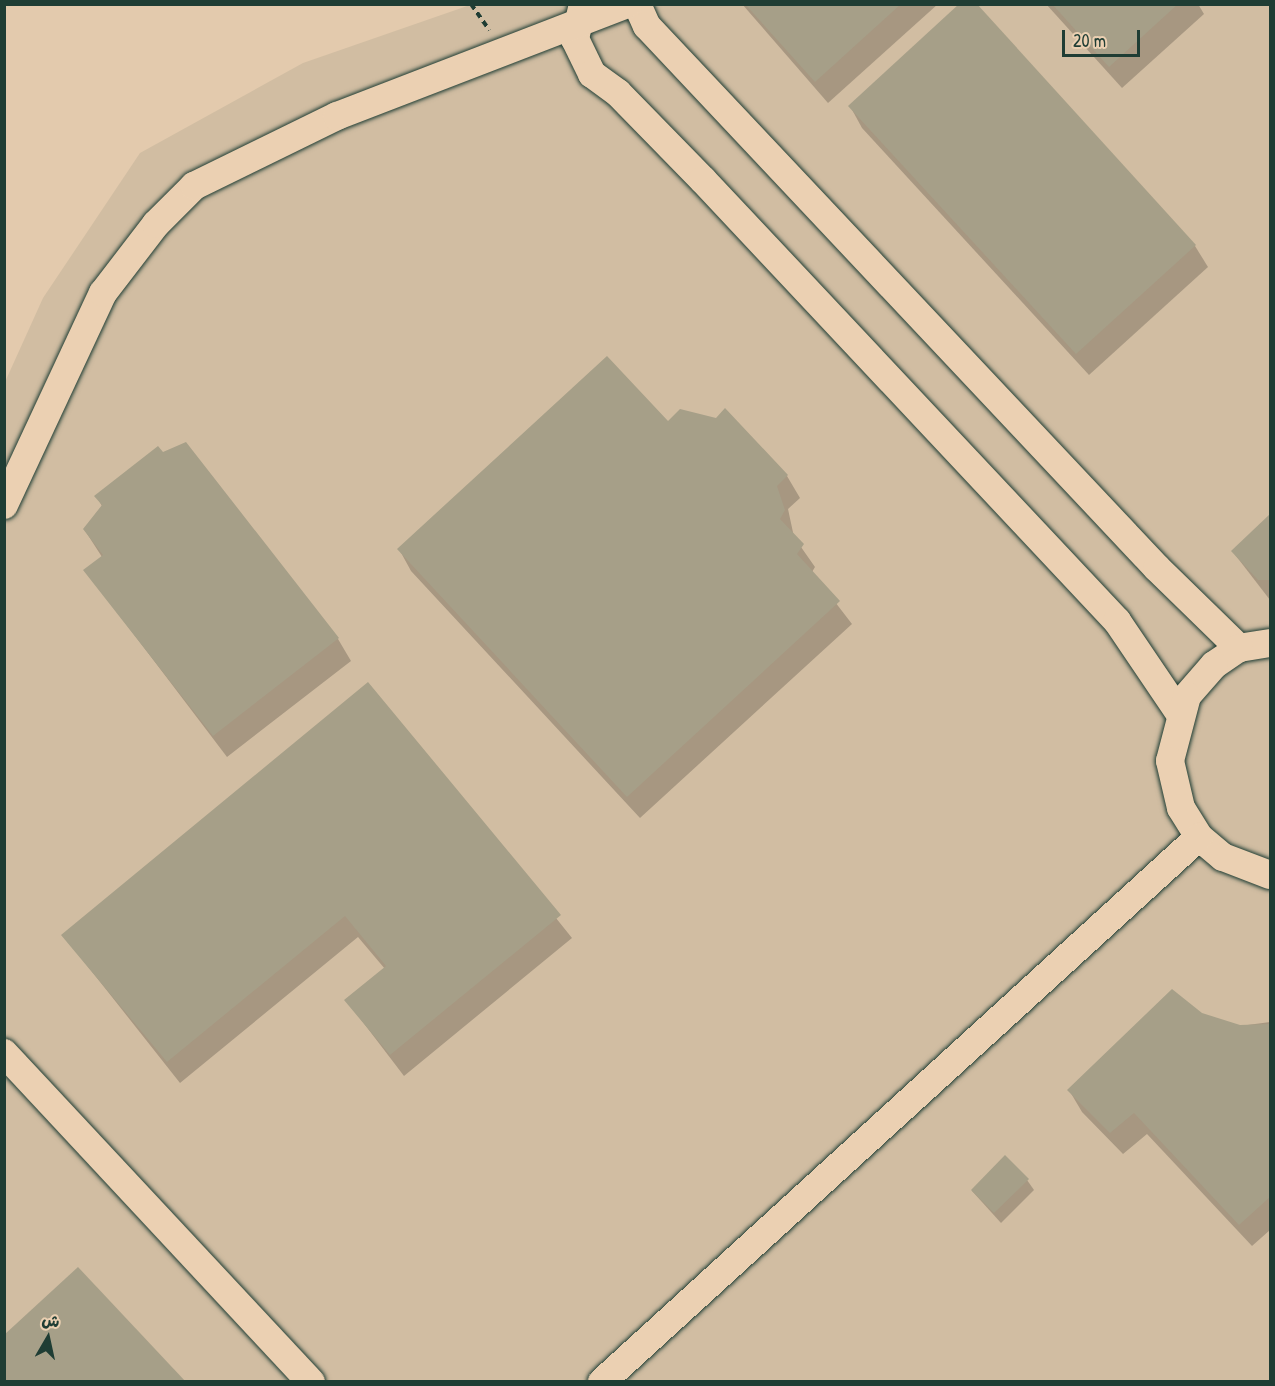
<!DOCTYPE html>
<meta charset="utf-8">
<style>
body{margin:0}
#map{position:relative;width:1275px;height:1386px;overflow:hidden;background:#e3caad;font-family:"Patrick Hand","Playpen Sans Arabic",sans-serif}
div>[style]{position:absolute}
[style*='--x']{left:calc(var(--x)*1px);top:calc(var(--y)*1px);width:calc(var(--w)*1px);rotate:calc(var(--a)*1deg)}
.built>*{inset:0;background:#d1bda2}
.shadow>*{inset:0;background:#0003}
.building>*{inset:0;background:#a69f88}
.path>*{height:4px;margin-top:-2px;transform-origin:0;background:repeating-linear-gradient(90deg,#1f3d34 0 6px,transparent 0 10.5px)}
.roads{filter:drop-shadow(0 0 2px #1f3d34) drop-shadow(0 0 2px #1f3d34)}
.street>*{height:28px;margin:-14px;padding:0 14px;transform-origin:14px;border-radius:14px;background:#ebd0b2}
span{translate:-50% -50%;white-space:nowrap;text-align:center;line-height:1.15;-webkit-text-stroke:6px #ebd0b2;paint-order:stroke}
.frame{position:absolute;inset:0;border:6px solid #1f3d34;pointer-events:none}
.north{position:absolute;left:18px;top:1308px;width:60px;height:60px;-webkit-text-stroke:4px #ebd0b2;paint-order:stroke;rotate:9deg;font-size:16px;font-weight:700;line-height:24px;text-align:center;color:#1f3d34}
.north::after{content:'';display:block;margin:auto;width:21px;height:27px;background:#1f3d34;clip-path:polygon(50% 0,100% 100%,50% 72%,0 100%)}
.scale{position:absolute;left:1062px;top:30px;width:78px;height:27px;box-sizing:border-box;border:3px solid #1f3d34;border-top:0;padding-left:8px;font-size:18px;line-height:21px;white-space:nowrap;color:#1f3d34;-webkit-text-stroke:4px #ebd0b2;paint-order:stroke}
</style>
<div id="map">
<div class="built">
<div style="clip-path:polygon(470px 5px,1270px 5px,1270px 1381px,5px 1382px,5px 382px,43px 298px,140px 153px,303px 63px)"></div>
</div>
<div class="shadow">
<div style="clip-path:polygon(742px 4px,938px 4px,828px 103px)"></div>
<div style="clip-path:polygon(1046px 4px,1198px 4px,1204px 14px,1122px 88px)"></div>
<div style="clip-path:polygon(850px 106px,1195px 246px,1208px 267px,1089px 375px,862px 128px)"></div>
<div style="clip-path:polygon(725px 411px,787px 476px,800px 498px,788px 509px,794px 537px,815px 567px,812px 572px,852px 624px,640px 818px,411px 571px,399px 549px,668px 424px,716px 419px)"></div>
<div style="clip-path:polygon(96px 496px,338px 639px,351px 661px,227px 757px,85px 570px,102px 557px,84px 529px,102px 506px)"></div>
<div style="clip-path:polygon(1270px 516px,1270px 600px,1233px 552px)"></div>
<div style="clip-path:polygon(368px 684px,572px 938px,404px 1076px,346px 1000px,385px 969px,358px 937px,180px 1083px,63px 935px)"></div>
<div style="clip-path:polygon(1201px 1015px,1240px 1026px,1270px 1022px,1270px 1230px,1252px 1246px,1147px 1134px,1123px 1154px,1082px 1112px,1069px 1090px)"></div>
<div style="clip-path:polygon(1027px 1180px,1034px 1190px,1001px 1223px,972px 1191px)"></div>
</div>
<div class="building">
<div style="clip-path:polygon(745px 4px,901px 4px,815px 82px)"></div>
<div style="clip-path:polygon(959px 4px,977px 4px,1196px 245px,1076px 354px,848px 106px)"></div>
<div style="clip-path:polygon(1052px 4px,1178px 4px,1109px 67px)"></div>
<div style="clip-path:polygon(607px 356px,668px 421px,680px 409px,716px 418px,725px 408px,788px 475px,777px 486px,785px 510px,780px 519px,804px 544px,797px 554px,840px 601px,627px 797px,397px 549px)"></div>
<div style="clip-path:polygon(186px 442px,339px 638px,213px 736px,83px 570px,103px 555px,83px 529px,102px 505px,94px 496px,158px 446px,163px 452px)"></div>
<div style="clip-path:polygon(1270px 514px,1270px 580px,1258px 580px,1231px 551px)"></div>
<div style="clip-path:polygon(368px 682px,561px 915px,390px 1055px,344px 1000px,386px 966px,345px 916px,167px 1062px,61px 935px)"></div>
<div style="clip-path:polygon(1172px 989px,1202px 1013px,1240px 1025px,1270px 1024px,1270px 1197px,1239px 1225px,1134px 1113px,1110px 1133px,1067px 1090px)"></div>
<div style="clip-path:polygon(1005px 1155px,1029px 1179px,994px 1213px,971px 1190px)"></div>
<div style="clip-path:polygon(78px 1267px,186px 1382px,4px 1382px,4px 1335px)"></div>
</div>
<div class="path">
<div style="--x:471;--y:4;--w:32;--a:55"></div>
</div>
<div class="roads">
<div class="street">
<div style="--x:583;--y:4;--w:36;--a:103"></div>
<div style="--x:575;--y:39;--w:39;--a:64"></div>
<div style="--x:592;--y:74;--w:32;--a:36"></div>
<div style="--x:618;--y:93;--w:122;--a:45.7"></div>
<div style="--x:703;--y:180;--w:605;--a:46.81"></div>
<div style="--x:1117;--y:621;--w:112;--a:55.9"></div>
<div style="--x:637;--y:4;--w:24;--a:66"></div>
<div style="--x:647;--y:26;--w:744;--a:46.74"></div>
<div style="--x:1157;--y:568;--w:115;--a:44.3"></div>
<div style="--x:4;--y:505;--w:234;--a:-65"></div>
<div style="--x:103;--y:293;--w:87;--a:-52.5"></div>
<div style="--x:156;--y:224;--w:54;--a:-45"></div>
<div style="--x:194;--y:186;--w:159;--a:-26.1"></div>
<div style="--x:337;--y:116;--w:312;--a:-21.1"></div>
<div style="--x:1270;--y:643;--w:31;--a:171"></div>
<div style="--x:1239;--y:648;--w:30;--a:146"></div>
<div style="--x:1214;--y:665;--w:41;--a:131.1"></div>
<div style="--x:1187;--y:696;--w:67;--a:104.7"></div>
<div style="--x:1170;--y:761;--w:48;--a:76.8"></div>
<div style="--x:1181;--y:808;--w:34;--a:58"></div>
<div style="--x:1199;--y:837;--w:31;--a:40"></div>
<div style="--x:1223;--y:857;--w:50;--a:21"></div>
<div style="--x:4;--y:1053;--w:450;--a:47"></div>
<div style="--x:602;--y:1382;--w:808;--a:-42.39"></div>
</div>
</div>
<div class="frame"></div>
<div class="north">ش</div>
<div class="scale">20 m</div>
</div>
